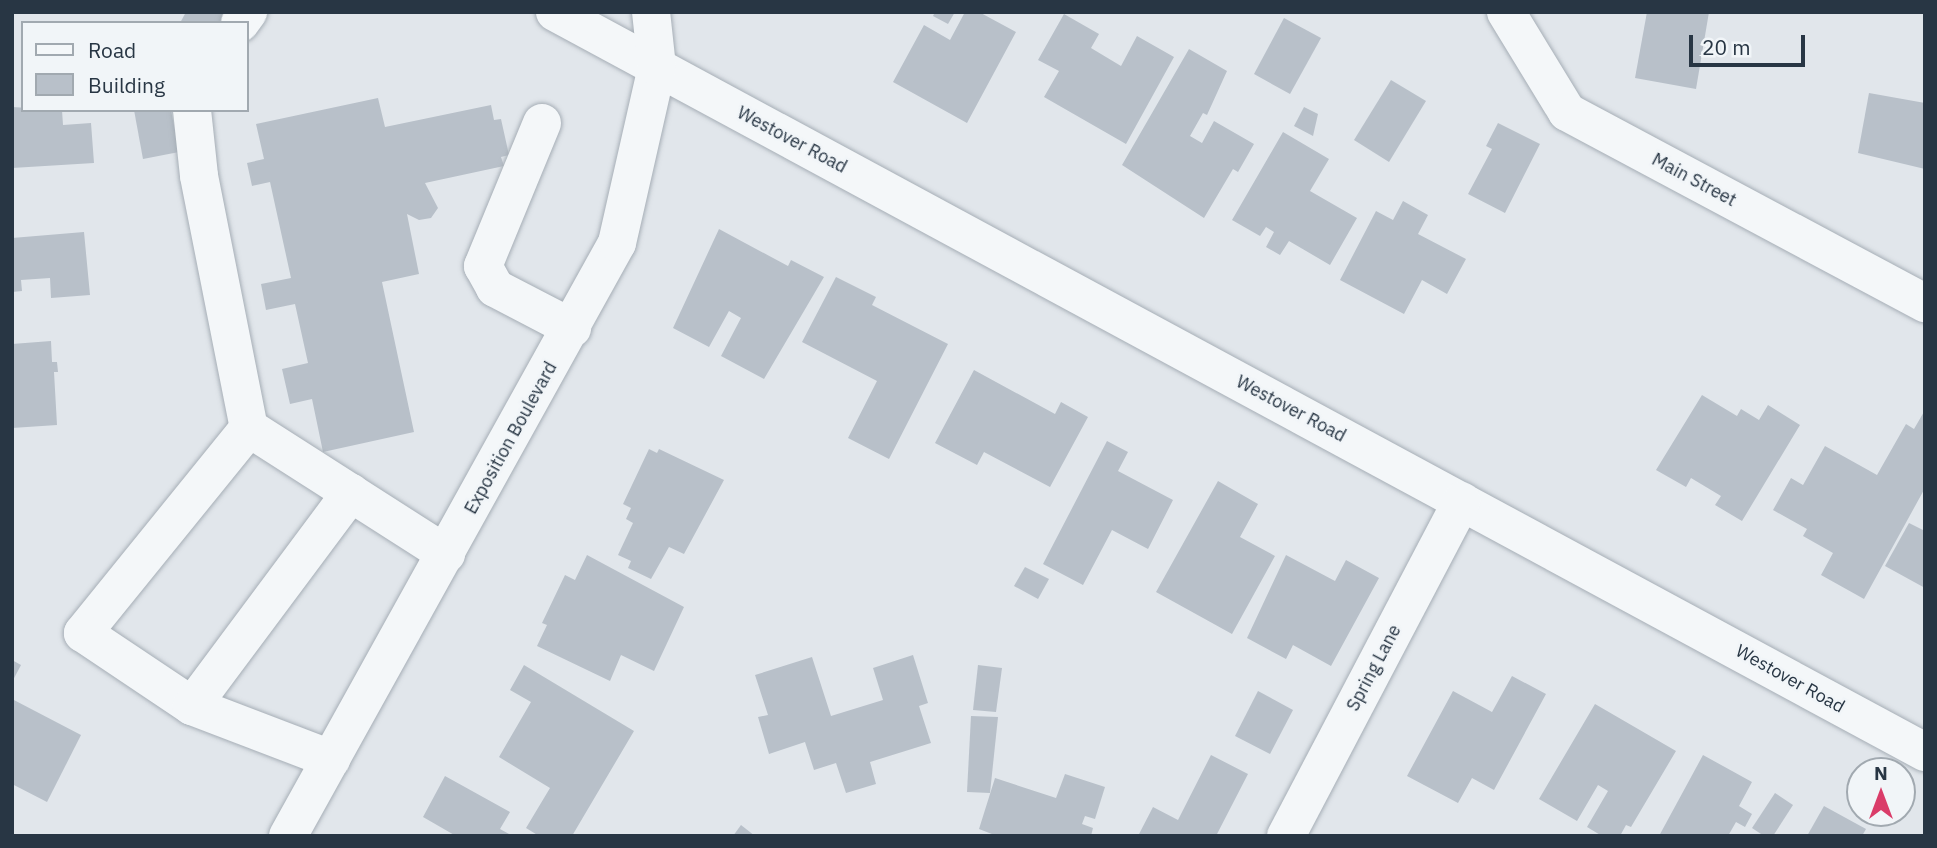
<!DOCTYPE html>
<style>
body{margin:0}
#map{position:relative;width:1937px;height:848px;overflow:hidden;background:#e1e6eb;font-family:"IBM Plex Sans",sans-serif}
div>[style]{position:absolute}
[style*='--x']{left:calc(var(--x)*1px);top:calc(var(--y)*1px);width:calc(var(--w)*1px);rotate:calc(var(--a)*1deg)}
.building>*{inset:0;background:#b8c0c9}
.roads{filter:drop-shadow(0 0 2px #a6aeb6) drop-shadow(0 0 2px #a6aeb6)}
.minor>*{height:38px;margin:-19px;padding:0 19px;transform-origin:19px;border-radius:19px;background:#f4f7f9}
span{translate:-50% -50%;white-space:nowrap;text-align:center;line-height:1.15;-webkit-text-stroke:5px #f1f5f8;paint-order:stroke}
.street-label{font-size:18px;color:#283644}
.frame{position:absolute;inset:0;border:14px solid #283644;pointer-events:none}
.legend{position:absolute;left:21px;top:21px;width:228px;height:91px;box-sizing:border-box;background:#f1f5f8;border:2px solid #a1a9b0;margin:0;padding:9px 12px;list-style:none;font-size:21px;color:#283644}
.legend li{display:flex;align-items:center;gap:14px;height:35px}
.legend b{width:35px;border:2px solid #a1a9b0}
.north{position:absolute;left:1846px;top:757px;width:70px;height:70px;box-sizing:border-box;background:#f1f5f8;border:2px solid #a1a9b0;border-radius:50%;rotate:0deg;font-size:19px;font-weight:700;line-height:28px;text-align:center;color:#283644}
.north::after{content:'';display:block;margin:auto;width:24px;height:32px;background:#da3c69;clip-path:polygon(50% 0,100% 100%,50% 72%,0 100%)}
.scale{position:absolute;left:1689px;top:35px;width:116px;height:32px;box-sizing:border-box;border:4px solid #283644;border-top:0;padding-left:9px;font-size:21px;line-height:24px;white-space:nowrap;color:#283644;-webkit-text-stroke:5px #f1f5f8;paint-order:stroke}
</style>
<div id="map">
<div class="building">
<div style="clip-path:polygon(186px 12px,220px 12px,225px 15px,221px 23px,180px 23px)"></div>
<div style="clip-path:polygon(935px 12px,955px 12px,948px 24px,933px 16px)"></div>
<div style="clip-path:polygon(965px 12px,979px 12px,1016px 32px,967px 123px,893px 82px,924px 25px,950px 40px)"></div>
<div style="clip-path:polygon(1647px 12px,1709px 12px,1696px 89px,1635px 78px)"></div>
<div style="clip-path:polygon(1064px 14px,1099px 34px,1091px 48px,1121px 66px,1137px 36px,1174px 57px,1126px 144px,1044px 97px,1059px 71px,1038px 60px)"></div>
<div style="clip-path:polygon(1284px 18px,1321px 38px,1290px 94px,1254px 74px)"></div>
<div style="clip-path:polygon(1189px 49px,1227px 71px,1207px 115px,1203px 113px,1190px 136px,1202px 143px,1214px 121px,1254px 144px,1238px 172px,1233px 169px,1204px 218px,1122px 165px)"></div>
<div style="clip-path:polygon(1391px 80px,1426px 101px,1389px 162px,1354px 140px)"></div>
<div style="clip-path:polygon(1869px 93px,1925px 103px,1925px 169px,1858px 153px)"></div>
<div style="clip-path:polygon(378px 98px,385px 127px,491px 105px,494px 120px,501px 119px,509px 155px,501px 157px,504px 166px,425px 183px,438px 208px,431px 218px,419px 220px,407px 214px,419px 274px,382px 282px,414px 432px,323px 452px,312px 399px,290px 404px,282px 369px,308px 363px,295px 304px,266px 310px,261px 284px,291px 278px,270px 182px,252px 186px,247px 163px,264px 159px,256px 124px)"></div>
<div style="clip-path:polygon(12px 107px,62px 110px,63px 125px,91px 123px,94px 163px,12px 168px)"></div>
<div style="clip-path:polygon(1304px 107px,1318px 114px,1313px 136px,1294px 126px)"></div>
<div style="clip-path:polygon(134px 110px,171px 110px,179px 152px,143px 159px)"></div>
<div style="clip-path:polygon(1498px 123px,1540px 144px,1505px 213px,1468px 194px,1492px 149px,1486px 146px)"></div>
<div style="clip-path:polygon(1283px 132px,1329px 159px,1310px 191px,1357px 218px,1330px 265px,1289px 241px,1280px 255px,1266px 247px,1274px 232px,1266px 227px,1260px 236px,1232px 220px)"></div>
<div style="clip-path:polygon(1403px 201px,1428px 215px,1418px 234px,1466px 259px,1447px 294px,1422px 280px,1404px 314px,1340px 280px,1376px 211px,1393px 220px)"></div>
<div style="clip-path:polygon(719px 229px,788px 266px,791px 260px,824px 277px,764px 379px,721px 356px,741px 318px,729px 311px,709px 347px,673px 328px)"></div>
<div style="clip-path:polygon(84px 232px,90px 295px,51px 298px,50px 278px,21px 280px,22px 291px,12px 292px,12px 238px)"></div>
<div style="clip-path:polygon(836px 277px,876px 297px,872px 305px,948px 344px,889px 459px,848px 438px,877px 381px,802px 342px)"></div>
<div style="clip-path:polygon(51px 341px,52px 362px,57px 362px,58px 372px,54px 372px,57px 425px,12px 428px,12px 344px)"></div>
<div style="clip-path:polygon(974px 370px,1055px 414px,1061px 402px,1088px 417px,1050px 487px,984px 452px,977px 465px,935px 443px)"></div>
<div style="clip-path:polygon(1702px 395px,1737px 416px,1741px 409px,1759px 420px,1768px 405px,1800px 425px,1742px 521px,1715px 505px,1721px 496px,1691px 478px,1686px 487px,1656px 470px)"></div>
<div style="clip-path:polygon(1925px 410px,1925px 488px,1864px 599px,1821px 575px,1833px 553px,1803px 536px,1807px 529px,1773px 510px,1791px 478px,1803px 485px,1825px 446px,1877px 475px,1906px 424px,1914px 429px)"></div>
<div style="clip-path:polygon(1107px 441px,1128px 452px,1118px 471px,1173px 500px,1148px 549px,1112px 530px,1083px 585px,1043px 564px)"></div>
<div style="clip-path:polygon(649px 449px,657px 453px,659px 449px,724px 480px,684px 554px,669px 547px,651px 579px,628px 568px,631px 561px,618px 555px,633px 523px,626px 519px,631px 508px,623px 504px)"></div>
<div style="clip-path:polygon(1218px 481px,1258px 504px,1240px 537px,1275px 556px,1232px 634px,1156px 592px)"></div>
<div style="clip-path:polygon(1909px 523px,1925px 531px,1925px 588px,1885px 566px)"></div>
<div style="clip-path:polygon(587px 555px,684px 607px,654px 671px,621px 655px,610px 681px,537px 646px,547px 625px,542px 623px,565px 575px,575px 580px)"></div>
<div style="clip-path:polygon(1286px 555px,1335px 581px,1346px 560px,1379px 578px,1331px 666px,1293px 645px,1286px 659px,1247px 638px)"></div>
<div style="clip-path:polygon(1025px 567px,1049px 579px,1038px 599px,1014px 586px)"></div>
<div style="clip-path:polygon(913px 655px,928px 703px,919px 706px,931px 743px,870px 762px,876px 784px,846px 793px,836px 763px,814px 770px,805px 742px,769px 754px,758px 717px,768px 715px,755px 675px,812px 657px,831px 716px,883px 700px,873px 668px)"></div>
<div style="clip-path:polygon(12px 660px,21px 665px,12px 682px)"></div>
<div style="clip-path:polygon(524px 665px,634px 731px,572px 836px,539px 836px,526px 828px,550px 788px,499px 757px,531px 702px,510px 690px)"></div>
<div style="clip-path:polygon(978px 665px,1002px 668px,996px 712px,973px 710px)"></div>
<div style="clip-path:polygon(1512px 676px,1546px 694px,1494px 790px,1472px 778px,1458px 803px,1407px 776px,1453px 691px,1492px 712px)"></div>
<div style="clip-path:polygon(1258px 691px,1293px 710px,1270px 754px,1235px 736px)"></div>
<div style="clip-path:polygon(12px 699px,81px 735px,47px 802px,12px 784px)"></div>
<div style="clip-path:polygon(1595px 704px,1676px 751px,1631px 827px,1626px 825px,1620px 836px,1602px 836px,1587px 827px,1608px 791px,1598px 785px,1577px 821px,1539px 799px)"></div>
<div style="clip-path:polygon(971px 716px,998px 717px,990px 793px,967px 792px)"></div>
<div style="clip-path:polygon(1211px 755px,1248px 774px,1216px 836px,1138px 836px,1153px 807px,1178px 820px)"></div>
<div style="clip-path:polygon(1703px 755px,1752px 782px,1739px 806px,1752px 814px,1745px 827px,1736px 822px,1728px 836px,1659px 836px)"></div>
<div style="clip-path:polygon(1065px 774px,1105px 787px,1095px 819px,1085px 816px,1082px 824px,1093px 828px,1091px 836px,997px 836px,979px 829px,995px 778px,1056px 798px)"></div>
<div style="clip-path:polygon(445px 776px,510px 812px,500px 829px,513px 836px,456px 836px,423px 817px)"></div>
<div style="clip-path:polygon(1775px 793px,1793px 805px,1773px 836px,1764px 836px,1752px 828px)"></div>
<div style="clip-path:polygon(1824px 806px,1866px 829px,1862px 836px,1807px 836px)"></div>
<div style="clip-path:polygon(741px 825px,755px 836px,733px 836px)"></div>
</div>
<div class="roads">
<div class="minor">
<div style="--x:555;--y:12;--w:1557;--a:28.38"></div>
<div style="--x:1506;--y:12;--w:117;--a:58.6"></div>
<div style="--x:1567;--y:112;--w:406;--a:28.1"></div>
<div style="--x:240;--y:23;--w:14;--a:-54"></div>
<div style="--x:192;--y:110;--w:66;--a:83.9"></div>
<div style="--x:199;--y:176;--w:257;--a:78.8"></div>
<div style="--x:249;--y:428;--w:264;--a:129"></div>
<div style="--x:83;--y:633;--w:131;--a:33.8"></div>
<div style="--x:192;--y:706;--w:149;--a:20.9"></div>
<div style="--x:542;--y:123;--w:155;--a:112.4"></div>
<div style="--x:483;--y:266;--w:25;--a:61"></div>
<div style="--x:495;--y:288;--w:87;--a:27.5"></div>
<div style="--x:249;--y:428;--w:234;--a:32.6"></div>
<div style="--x:192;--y:706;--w:266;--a:-53.3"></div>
<div style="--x:288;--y:836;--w:678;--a:-60.98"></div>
<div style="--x:617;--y:243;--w:180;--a:-77.2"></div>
<div style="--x:657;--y:67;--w:55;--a:-96.2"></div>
<div style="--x:1286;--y:836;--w:378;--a:-62.3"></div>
</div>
</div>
<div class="street-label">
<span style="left:792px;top:140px;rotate:28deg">Westover Road</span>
<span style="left:1694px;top:180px;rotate:28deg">Main Street</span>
<span style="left:1291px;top:409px;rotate:28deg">Westover Road</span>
<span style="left:511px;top:438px;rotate:-61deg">Exposition Boulevard</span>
<span style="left:1374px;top:668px;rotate:-62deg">Spring Lane</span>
<span style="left:1790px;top:679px;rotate:29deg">Westover Road</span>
</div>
<div class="frame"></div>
<ul class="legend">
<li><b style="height:9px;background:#f4f7f9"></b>Road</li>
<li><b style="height:19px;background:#b8c0c9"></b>Building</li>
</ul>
<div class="north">N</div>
<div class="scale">20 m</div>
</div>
